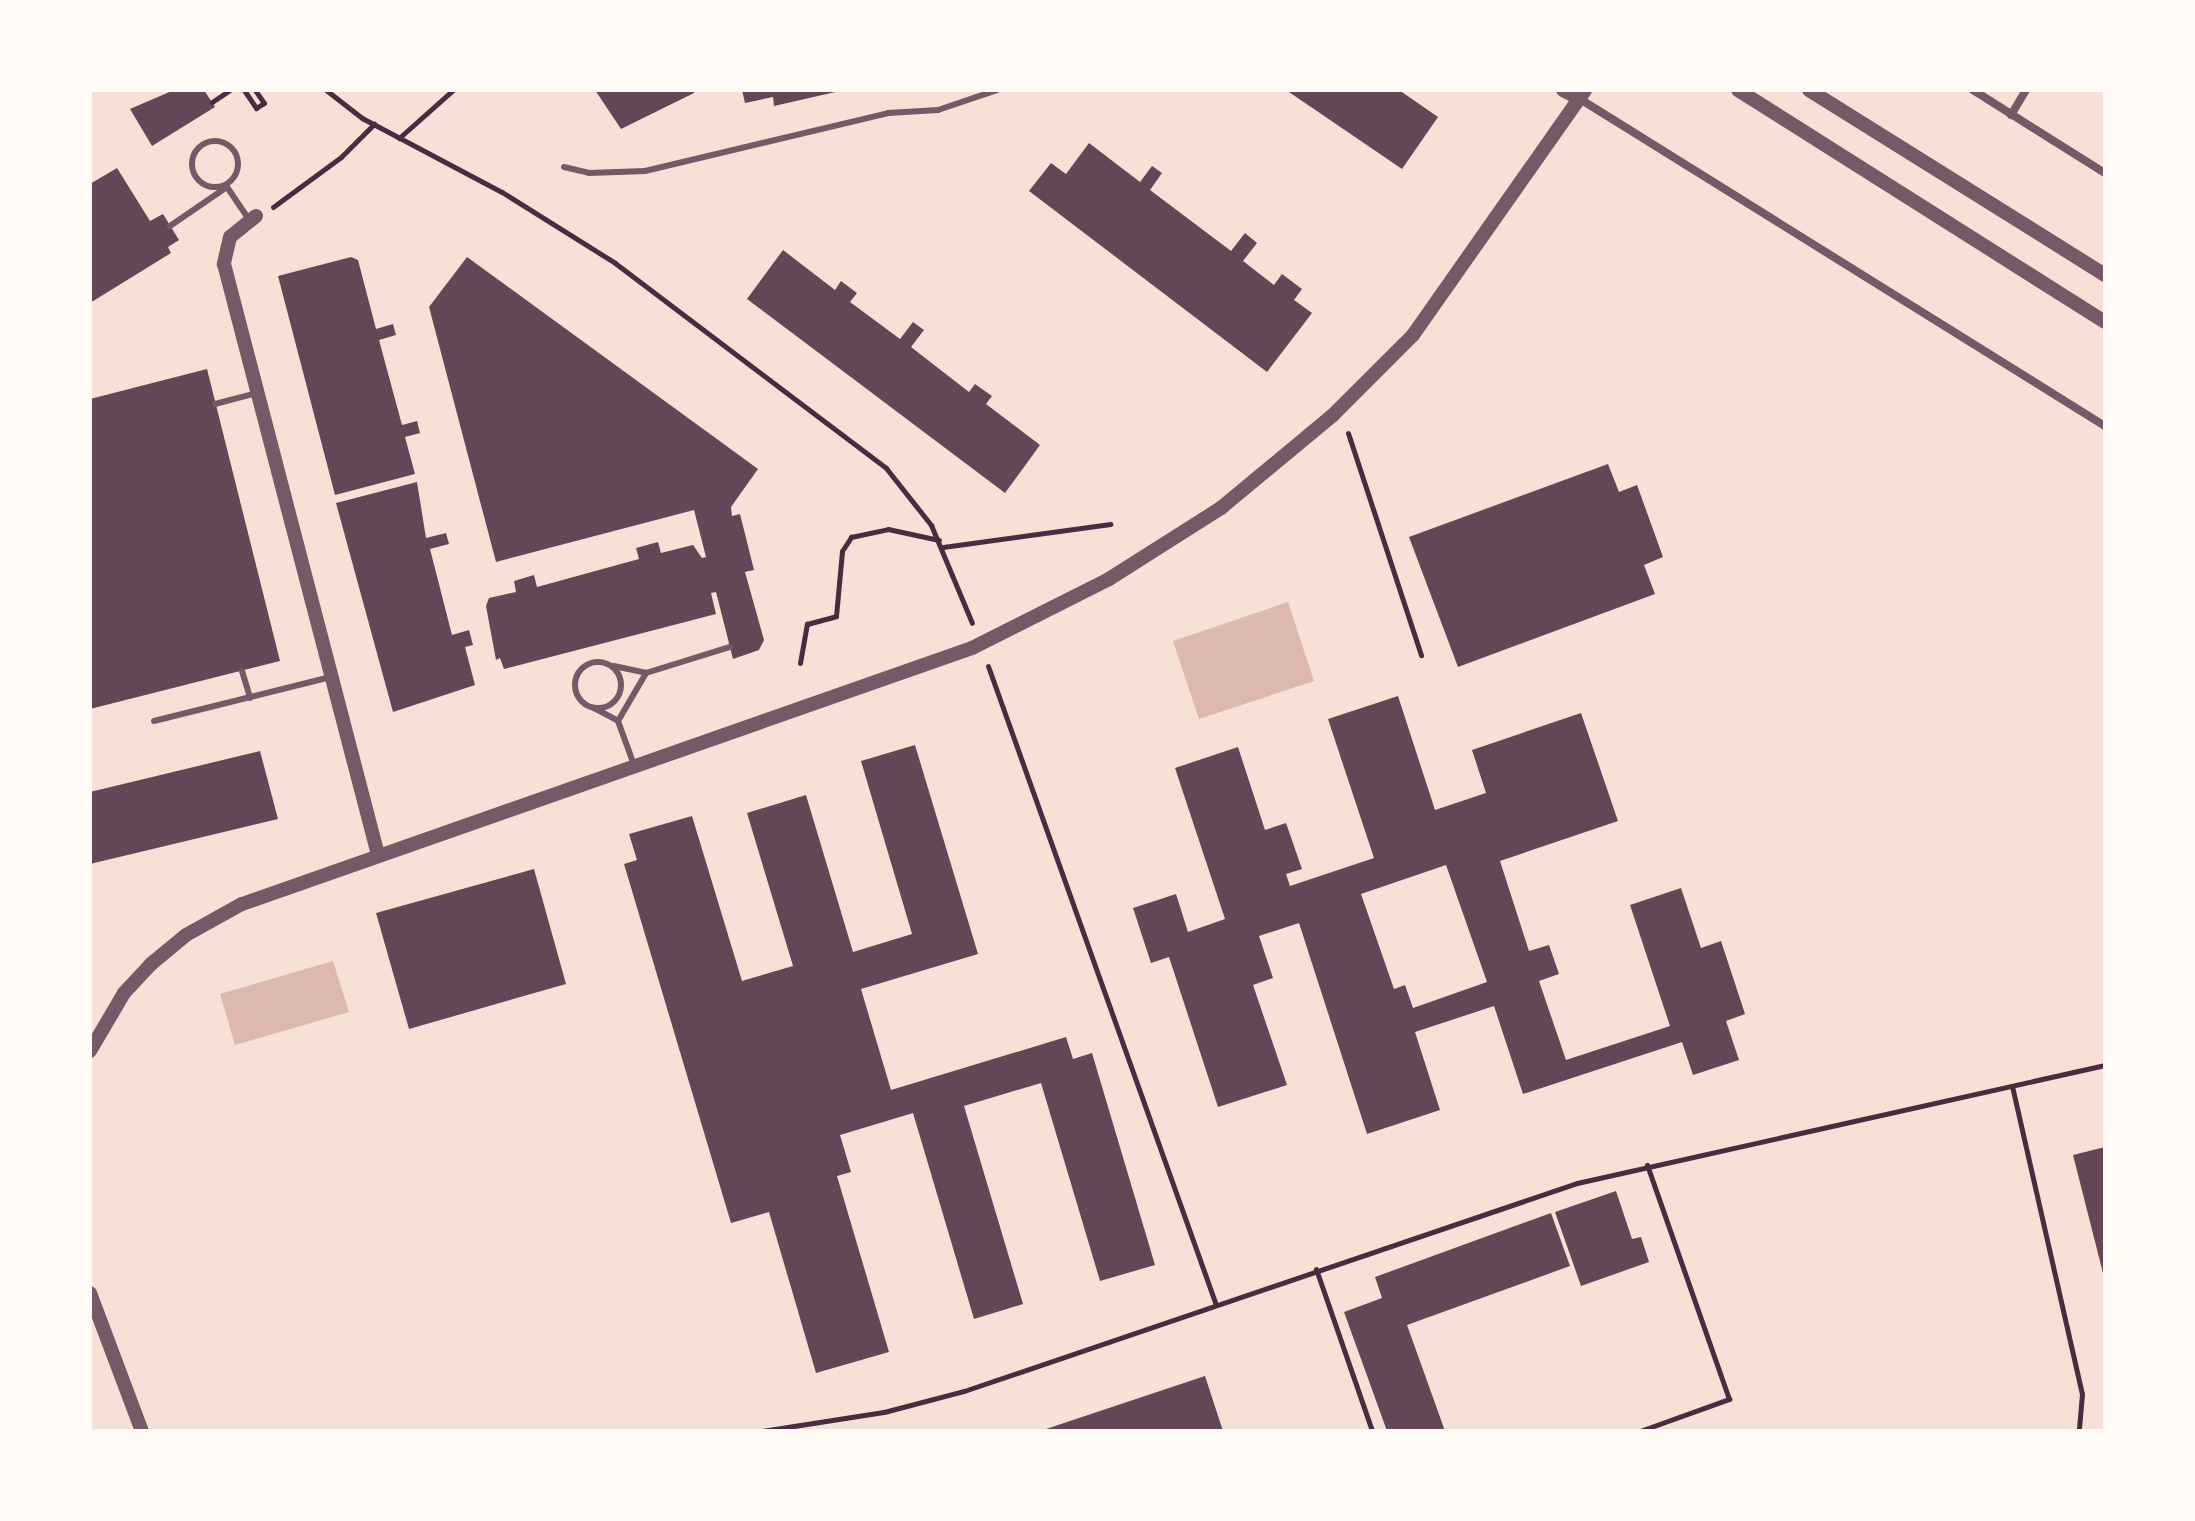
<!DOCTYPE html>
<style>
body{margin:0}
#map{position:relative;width:2195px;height:1521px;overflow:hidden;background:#f7e1d7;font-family:"Exo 2",sans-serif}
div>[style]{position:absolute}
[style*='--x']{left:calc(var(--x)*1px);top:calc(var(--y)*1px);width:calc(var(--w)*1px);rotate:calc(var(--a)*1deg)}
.water>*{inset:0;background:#dcb8b0}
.building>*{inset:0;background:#644757}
.path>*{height:5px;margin:-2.5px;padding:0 2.5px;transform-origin:2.5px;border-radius:2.5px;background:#4a2c40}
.service>*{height:6px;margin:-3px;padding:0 3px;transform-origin:3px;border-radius:3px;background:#755966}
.service>.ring{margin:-3px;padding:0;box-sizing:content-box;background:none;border:6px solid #755966;border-radius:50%}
.minor>*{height:8px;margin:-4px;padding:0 4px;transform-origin:4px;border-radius:4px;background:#755966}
.tertiary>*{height:14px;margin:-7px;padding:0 7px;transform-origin:7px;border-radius:7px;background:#755966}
span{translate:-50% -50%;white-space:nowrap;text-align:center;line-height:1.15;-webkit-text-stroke:6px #fffaf5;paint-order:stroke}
.frame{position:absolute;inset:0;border:92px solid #fffaf5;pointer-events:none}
</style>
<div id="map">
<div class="water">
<div style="clip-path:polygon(1288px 602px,1314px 681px,1199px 719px,1173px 641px)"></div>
<div style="clip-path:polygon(333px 961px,349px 1012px,235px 1045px,220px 994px)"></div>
</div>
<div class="building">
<div style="clip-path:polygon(174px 90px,204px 90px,215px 107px,152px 146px,130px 109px)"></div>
<div style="clip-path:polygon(595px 90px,693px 90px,694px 93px,621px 129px)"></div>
<div style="clip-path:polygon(742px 90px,840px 90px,840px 91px,774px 106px,773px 97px,745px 103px)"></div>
<div style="clip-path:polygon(1286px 90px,1399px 90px,1438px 117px,1402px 169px)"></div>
<div style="clip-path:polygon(1089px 143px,1140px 182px,1152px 166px,1162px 173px,1150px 190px,1231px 251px,1245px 233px,1257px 243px,1243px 261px,1274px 285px,1282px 274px,1302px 289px,1294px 300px,1312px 313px,1267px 372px,1029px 191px,1051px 163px,1066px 174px)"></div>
<div style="clip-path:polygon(117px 168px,150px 221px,163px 214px,179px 240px,168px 247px,171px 253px,90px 303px,90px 184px)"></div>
<div style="clip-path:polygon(783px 250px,835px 290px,841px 281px,857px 293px,850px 302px,900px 339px,913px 322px,924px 330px,911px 347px,969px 392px,975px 384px,992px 396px,986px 404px,1040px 445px,1005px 493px,747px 299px)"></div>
<div style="clip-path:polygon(351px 257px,358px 260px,376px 329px,393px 324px,396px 335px,379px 340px,402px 425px,417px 421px,420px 433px,405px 437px,415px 474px,335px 495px,278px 276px)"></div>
<div style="clip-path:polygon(467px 257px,758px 469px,731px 507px,732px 516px,740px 514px,754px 570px,745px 572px,764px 640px,759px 650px,733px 659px,716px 592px,711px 593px,716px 614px,504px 669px,500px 658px,496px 660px,486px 606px,489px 598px,516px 592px,514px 581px,534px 575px,537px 587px,639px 559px,636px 548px,658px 542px,661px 553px,693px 545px,702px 558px,706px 557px,694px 510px,496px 562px,429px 307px)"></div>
<div style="clip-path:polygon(207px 369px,280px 661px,90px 709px,90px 399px)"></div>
<div style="clip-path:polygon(1608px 464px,1619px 492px,1637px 485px,1663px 557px,1644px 565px,1655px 594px,1458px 667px,1409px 537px)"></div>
<div style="clip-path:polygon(417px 482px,426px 538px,446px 533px,449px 544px,430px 549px,452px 635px,469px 630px,473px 645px,465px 647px,475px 685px,393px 712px,336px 503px)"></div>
<div style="clip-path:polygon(evenodd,1398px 696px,1435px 810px,1486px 793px,1472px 750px,1581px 713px,1618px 821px,1500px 861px,1529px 951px,1549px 945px,1559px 974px,1539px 981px,1566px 1060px,1670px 1026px,1630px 905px,1681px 888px,1701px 948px,1721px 941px,1745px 1014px,1726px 1021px,1739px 1060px,1693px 1075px,1682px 1042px,1523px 1094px,1494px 1006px,1415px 1032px,1440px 1110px,1367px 1134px,1299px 923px,1259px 936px,1273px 978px,1253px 985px,1287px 1085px,1218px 1107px,1169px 957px,1151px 963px,1133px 908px,1176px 894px,1188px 932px,1225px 919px,1175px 768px,1238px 747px,1265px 830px,1286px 823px,1302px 869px,1286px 874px,1290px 886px,1374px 858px,1328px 719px,1398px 696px,1446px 865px,1487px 982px,1413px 1008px,1405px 985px,1394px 989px,1361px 894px,1446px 865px)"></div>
<div style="clip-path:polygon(915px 745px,978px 954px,861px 989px,891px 1090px,1066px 1037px,1073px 1059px,1092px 1053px,1155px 1265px,1100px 1281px,1041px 1083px,964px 1106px,1023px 1304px,974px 1319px,913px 1113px,840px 1135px,851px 1172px,837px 1176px,889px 1352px,816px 1373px,769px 1212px,731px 1223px,624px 864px,637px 860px,629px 834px,692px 816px,742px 981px,793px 966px,747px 813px,806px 795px,853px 952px,912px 934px,861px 761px)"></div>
<div style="clip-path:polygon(260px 751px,278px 819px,90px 864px,90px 792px)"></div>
<div style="clip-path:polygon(534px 869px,566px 984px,409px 1029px,376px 913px)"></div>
<div style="clip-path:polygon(2105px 1147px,2105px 1276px,2104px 1277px,2073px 1155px)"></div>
<div style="clip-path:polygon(1616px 1191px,1632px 1239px,1641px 1237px,1649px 1262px,1581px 1286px,1555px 1212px)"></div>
<div style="clip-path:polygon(1551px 1213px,1570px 1266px,1407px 1325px,1445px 1431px,1387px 1431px,1344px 1312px,1382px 1298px,1375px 1277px)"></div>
<div style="clip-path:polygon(1205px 1376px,1223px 1431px,1043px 1431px,1043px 1430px)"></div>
</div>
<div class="path">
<div style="--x:244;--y:90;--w:22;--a:56"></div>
<div style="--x:256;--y:108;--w:9;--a:-32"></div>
<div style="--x:264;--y:103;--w:16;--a:-125"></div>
<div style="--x:326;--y:90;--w:46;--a:37.9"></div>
<div style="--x:362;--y:118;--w:158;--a:27.9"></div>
<div style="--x:502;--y:192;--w:133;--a:32.1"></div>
<div style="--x:615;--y:263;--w:340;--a:37.1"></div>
<div style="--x:886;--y:468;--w:73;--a:51.7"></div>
<div style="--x:931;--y:525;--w:106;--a:67.3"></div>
<div style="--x:212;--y:102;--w:22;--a:-34"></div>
<div style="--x:399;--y:138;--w:72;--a:-41.6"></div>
<div style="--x:273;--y:207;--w:84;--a:-36.3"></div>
<div style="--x:341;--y:157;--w:47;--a:-45"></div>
<div style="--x:1348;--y:433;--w:234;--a:71.8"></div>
<div style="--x:943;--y:547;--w:169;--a:-7.8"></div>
<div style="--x:800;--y:663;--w:40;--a:-80"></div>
<div style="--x:807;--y:624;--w:30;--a:-15"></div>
<div style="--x:836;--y:616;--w:65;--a:-84.7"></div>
<div style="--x:842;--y:551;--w:17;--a:-57"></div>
<div style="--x:851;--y:537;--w:38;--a:-12"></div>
<div style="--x:888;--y:529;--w:52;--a:12.2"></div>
<div style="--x:988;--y:666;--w:678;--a:70.36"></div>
<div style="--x:2012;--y:1086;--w:316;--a:77.2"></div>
<div style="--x:2082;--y:1394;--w:37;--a:95"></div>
<div style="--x:1316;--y:1269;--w:171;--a:70.9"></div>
<div style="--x:762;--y:1431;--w:123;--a:-8.9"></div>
<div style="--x:884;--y:1412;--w:83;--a:-14.7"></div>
<div style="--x:964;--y:1391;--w:647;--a:-18.74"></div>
<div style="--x:1577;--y:1183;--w:541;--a:-12.6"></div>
<div style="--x:1640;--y:1431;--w:95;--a:-19.8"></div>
<div style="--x:1729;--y:1399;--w:248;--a:-109.3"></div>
</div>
<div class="service">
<div class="ring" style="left:192px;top:141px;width:40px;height:40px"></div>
<div style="--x:564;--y:167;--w:26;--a:13"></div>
<div style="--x:589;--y:173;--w:56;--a:-2"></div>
<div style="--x:645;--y:171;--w:250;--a:-13.4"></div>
<div style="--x:888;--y:113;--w:50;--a:-3.4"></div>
<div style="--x:938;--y:110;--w:62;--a:-18.7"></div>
<div style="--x:170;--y:226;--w:69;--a:-34.4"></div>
<div style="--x:227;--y:187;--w:41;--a:55.9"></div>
<div style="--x:215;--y:404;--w:43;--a:-14.7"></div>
<div class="ring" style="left:575px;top:662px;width:40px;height:40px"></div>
<div style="--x:614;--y:666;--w:33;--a:12"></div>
<div style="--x:242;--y:671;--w:28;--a:73"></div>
<div style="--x:594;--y:708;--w:27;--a:28"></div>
<div style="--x:618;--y:721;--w:47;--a:70"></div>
<div style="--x:154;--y:721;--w:182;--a:-14"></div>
<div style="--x:618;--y:721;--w:56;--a:-59.7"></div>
<div style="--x:646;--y:673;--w:88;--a:-17.2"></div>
</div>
<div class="minor">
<div style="--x:1973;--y:90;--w:156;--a:32.2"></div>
<div style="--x:1580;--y:99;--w:619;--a:31.92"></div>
<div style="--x:2011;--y:115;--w:29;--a:-59"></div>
</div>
<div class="tertiary">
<div style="--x:1563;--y:90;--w:19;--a:28"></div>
<div style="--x:1738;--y:90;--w:434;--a:32.3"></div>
<div style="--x:1809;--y:90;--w:349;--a:32"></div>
<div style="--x:256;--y:216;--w:33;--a:141"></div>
<div style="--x:230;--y:237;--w:28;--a:103"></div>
<div style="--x:224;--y:264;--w:611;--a:75.39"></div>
<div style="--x:90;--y:1051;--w:67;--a:-59.6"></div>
<div style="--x:124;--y:993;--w:40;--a:-47"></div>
<div style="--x:151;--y:964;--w:45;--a:-39.6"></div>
<div style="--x:186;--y:935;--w:64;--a:-29"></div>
<div style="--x:242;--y:904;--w:774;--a:-19.32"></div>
<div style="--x:972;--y:648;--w:153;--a:-26.7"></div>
<div style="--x:1109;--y:579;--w:133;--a:-32.4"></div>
<div style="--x:1221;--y:508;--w:146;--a:-39.7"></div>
<div style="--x:1333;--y:415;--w:113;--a:-45"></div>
<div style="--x:1413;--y:335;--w:299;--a:-54.9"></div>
<div style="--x:90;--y:1293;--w:147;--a:69.4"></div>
</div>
<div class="frame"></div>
</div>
